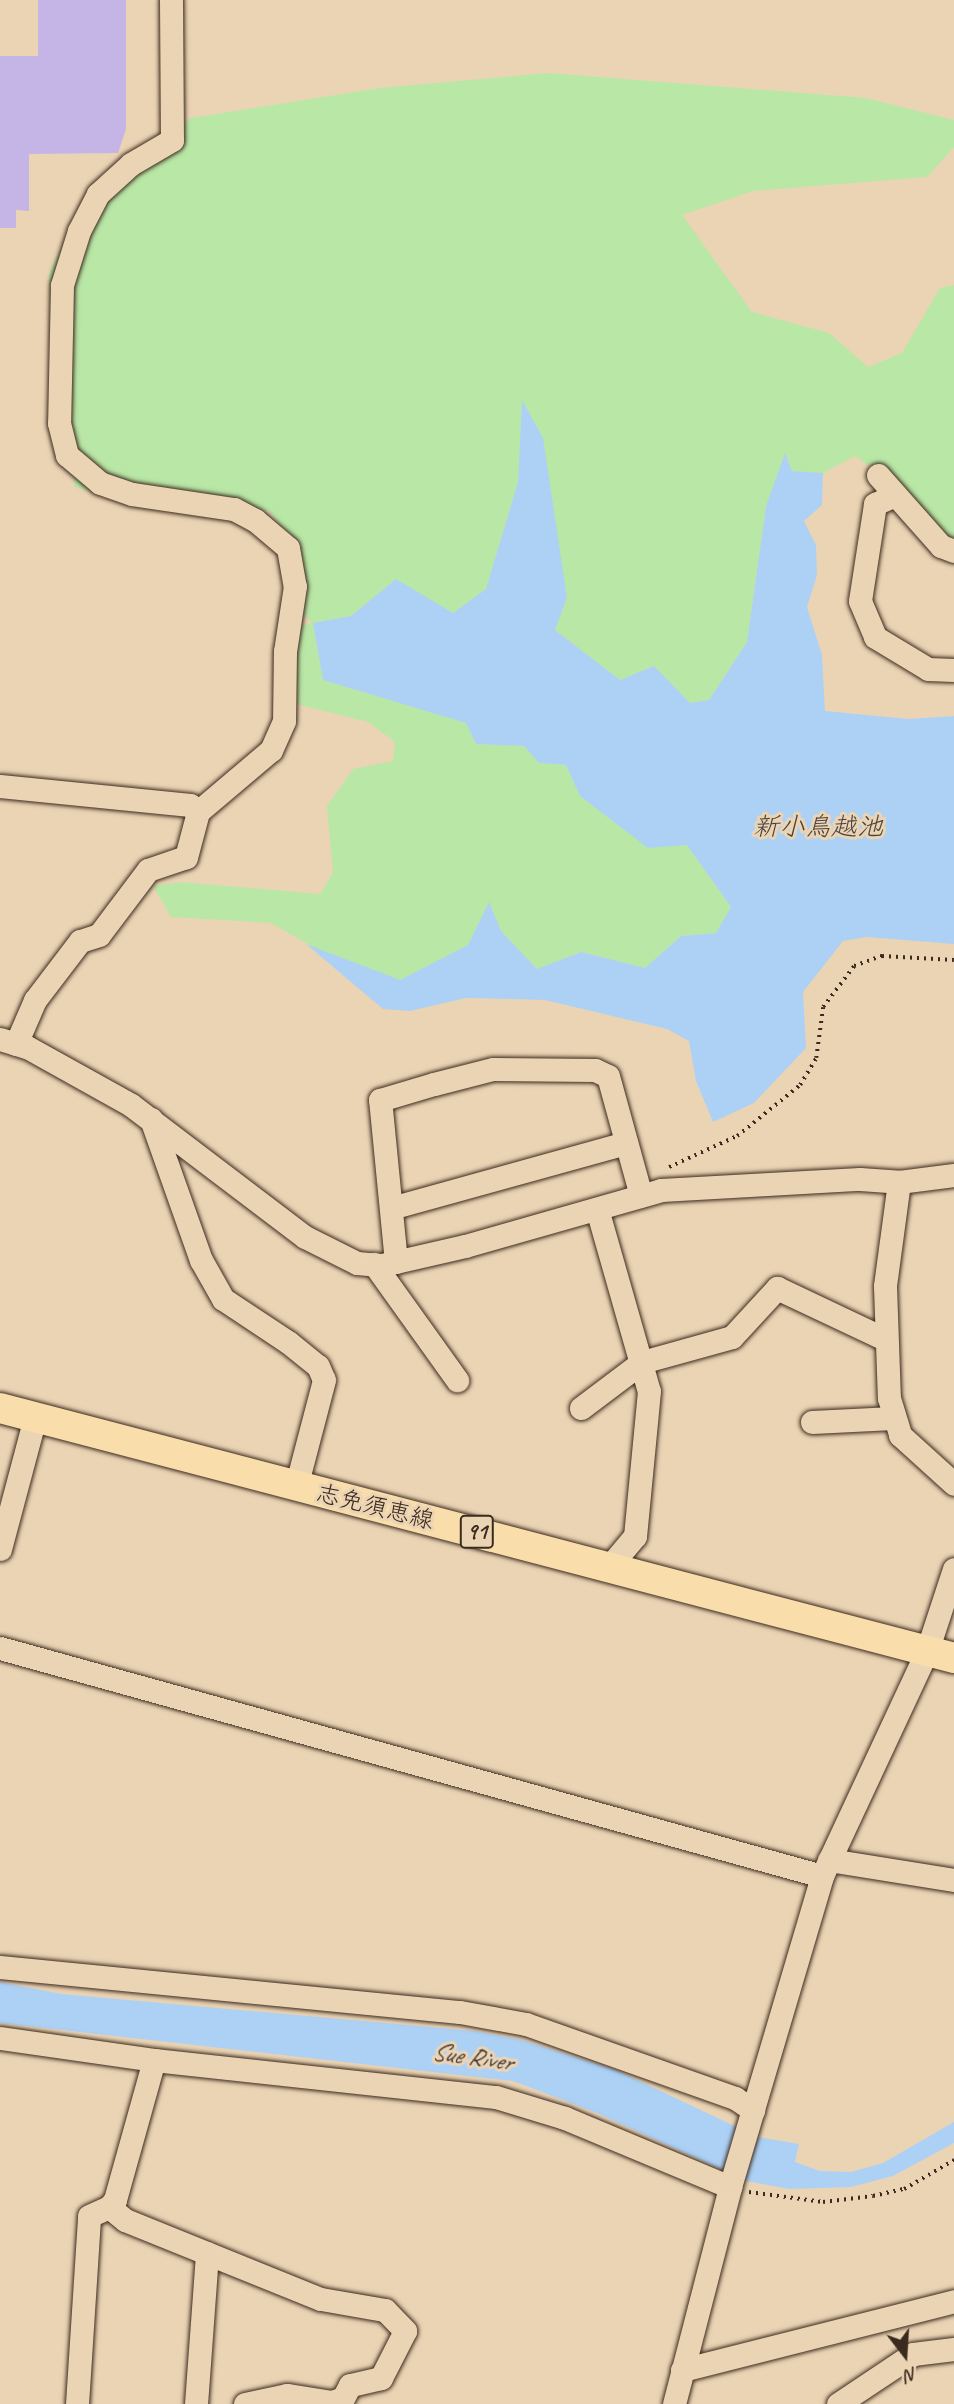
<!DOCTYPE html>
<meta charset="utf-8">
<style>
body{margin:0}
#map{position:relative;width:954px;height:2404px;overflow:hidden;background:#ebd4b4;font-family:Caveat,"Klee One",sans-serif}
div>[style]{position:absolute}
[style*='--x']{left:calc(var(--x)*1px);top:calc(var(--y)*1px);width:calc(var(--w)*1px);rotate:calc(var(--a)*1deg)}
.green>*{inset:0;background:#b9e7a6}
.water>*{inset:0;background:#add1f5}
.building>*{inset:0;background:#c4b5e6}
.path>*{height:3.5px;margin-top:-1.75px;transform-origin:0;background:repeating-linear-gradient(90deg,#3b2a1e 0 2px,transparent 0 7px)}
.roads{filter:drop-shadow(0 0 2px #3b2a1e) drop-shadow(0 0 2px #3b2a1e)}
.minor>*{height:23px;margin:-11.5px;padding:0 11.5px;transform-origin:11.5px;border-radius:11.5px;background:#ebd4b4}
.major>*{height:30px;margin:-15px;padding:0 15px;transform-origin:15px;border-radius:15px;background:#f9deab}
span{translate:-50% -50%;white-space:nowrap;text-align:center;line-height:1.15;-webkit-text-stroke:6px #ebd4b4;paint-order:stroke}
.shield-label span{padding:2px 5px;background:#ebd4b4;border:2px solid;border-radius:5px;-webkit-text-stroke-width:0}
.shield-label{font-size:23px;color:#3b2a1e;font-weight:700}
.street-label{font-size:24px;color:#3b2a1e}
.water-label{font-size:26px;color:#4c433e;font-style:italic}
.north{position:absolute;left:870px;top:2320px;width:70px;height:70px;-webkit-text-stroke:5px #ebd4b4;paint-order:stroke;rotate:163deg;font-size:19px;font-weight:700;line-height:28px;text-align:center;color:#3b2a1e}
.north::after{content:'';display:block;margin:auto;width:24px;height:32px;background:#3b2a1e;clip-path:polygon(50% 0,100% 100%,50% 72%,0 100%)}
</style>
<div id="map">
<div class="green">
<div style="clip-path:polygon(548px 73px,866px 98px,954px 120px,954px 147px,927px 177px,753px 191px,682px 215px,752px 312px,829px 333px,868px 367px,902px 353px,940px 288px,954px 285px,954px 542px,933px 535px,901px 487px,855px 456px,823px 473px,792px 471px,785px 454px,766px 506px,747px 642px,709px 700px,690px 703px,654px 666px,620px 680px,555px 630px,567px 598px,556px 534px,522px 401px,518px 482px,486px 589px,453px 613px,396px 580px,351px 616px,313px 623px,323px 680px,467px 723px,476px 744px,524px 746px,539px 763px,566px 765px,580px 796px,687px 845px,731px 907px,716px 933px,681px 936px,645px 968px,581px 952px,537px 969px,501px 931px,489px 903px,468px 945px,400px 980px,325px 954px,271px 923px,171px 917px,153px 886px,180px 882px,320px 894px,333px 872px,327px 806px,353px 769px,393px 761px,395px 742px,368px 722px,292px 703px,299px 626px,312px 623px,302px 613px,300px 549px,269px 511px,160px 509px,75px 487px,52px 390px,49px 273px,94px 181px,191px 118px,380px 88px)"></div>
</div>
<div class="water">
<div style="clip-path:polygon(522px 400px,543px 438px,567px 598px,555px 630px,620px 680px,654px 666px,690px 703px,709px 700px,747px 642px,766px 506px,785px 453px,792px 471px,823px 473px,822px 505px,804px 521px,816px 545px,817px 575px,807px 607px,822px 655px,825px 711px,908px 719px,954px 716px,954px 944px,867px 937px,843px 941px,803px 992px,806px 1048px,754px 1103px,713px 1122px,696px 1081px,689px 1041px,667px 1029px,545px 1000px,466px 998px,410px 1011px,383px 1009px,306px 944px,400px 980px,468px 945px,489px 902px,501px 931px,537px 969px,581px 952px,645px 968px,681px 936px,716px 933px,731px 907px,687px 845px,648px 848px,580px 796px,566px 765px,539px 763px,524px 746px,476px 744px,466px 723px,323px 680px,313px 623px,351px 616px,396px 579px,453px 613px,486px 589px,518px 482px)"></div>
<div style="clip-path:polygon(0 1982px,62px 1994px,475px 2031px,522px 2040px,616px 2070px,758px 2137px,799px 2144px,795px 2162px,820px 2171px,851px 2172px,883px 2163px,954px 2122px,954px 2143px,893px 2176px,851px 2187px,790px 2189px,746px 2181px,597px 2113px,513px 2081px,0 2023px)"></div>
</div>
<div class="building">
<div style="clip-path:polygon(38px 0,126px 0,126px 129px,118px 153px,29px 154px,29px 211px,16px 210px,16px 228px,0 228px,0 56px,38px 56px)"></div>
</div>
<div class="path">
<div style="--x:669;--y:1167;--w:75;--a:-24.5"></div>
<div style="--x:737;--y:1136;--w:81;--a:-39"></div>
<div style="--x:800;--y:1085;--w:31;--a:-59"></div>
<div style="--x:816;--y:1058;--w:51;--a:-82.2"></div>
<div style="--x:823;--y:1007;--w:51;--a:-52.9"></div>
<div style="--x:854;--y:966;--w:30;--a:-20"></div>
<div style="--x:882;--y:956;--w:72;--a:3.2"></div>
<div style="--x:749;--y:2192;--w:75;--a:7.7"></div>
<div style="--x:823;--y:2202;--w:50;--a:-6.8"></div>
<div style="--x:873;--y:2196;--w:32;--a:-13"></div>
<div style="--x:904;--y:2189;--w:58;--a:-30.1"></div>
</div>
<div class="roads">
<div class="minor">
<div style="--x:171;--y:0;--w:140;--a:89.6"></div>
<div style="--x:172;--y:140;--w:48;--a:149.7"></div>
<div style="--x:131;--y:164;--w:45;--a:137.7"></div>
<div style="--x:98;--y:194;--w:42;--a:117.2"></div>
<div style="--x:79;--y:231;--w:57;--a:107.5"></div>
<div style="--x:62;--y:285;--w:138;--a:91.2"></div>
<div style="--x:59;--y:423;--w:33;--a:76"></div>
<div style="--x:67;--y:455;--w:43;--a:40.3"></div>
<div style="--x:100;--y:483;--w:34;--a:19"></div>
<div style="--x:132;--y:494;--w:103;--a:8.4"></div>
<div style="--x:234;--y:509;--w:24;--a:28"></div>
<div style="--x:255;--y:520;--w:43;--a:40.3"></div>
<div style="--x:288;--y:548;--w:39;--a:80"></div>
<div style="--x:295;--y:586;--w:66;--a:98.7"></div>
<div style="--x:285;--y:651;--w:70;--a:90.8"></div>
<div style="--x:284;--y:721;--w:32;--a:114"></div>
<div style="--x:271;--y:750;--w:96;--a:139.7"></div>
<div style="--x:878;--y:475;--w:95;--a:48.4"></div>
<div style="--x:941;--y:546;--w:14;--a:21"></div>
<div style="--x:895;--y:495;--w:22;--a:156"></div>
<div style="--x:875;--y:504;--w:98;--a:98.8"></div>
<div style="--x:860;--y:601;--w:39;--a:67"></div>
<div style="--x:875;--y:637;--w:62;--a:31.1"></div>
<div style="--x:928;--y:669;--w:26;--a:2"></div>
<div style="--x:0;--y:786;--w:191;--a:5.7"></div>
<div style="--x:190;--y:805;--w:11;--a:41"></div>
<div style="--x:198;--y:812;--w:47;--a:104.9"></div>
<div style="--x:186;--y:857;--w:40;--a:161.1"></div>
<div style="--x:148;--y:870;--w:81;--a:127"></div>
<div style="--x:99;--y:935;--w:20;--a:162"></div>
<div style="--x:80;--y:941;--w:74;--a:127.3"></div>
<div style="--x:35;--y:1000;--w:48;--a:113.4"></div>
<div style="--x:0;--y:1039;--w:28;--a:17"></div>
<div style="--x:27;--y:1047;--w:119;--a:29.1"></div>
<div style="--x:131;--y:1105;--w:218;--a:37.2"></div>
<div style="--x:305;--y:1237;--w:58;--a:26.6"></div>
<div style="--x:357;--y:1263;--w:25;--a:5"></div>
<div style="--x:382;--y:1265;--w:85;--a:-12.9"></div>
<div style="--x:465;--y:1246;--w:204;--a:-15.9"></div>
<div style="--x:661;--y:1190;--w:199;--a:-3.2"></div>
<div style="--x:860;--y:1179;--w:39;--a:4"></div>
<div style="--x:899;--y:1182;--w:55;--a:-7.3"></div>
<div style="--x:151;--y:1119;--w:150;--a:70.5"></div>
<div style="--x:201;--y:1260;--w:45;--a:60.6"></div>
<div style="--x:223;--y:1299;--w:78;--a:33.5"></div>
<div style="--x:288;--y:1342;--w:38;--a:39"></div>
<div style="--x:318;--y:1366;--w:15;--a:67"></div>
<div style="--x:324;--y:1380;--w:111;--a:104.7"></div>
<div style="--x:899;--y:1182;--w:105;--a:97.7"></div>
<div style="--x:885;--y:1286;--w:112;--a:88"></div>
<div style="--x:889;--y:1398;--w:39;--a:73"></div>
<div style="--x:900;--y:1435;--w:73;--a:42.2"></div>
<div style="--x:391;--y:1208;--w:244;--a:-15.5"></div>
<div style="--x:597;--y:1209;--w:189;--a:74.1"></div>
<div style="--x:649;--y:1391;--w:146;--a:95.5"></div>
<div style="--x:635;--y:1536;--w:39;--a:130"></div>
<div style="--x:396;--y:1262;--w:163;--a:-95.6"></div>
<div style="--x:380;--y:1100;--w:56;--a:-16.5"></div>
<div style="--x:434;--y:1084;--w:61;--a:-14.3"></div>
<div style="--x:493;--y:1069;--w:102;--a:0.6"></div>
<div style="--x:595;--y:1070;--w:14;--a:25"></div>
<div style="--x:608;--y:1076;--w:124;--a:74.6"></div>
<div style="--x:374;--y:1264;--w:143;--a:54.4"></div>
<div style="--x:581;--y:1408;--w:76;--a:-37"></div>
<div style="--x:642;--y:1362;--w:93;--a:-15.5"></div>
<div style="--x:732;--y:1337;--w:67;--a:-47.4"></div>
<div style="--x:777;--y:1288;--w:119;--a:25.3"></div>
<div style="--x:812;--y:1422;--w:81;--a:-2.8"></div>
<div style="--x:0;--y:1549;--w:137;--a:-75.1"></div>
<div style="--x:0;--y:1648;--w:853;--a:15.5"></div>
<div style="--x:829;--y:1860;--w:127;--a:9.1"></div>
<div style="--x:0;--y:1967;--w:462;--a:5.6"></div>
<div style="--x:460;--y:2012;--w:67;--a:10.3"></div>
<div style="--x:526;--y:2024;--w:222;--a:19.5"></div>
<div style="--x:735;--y:2098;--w:22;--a:34"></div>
<div style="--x:0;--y:2038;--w:156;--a:8.1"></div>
<div style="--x:154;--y:2060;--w:344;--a:6.2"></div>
<div style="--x:496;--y:2097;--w:72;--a:16.9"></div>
<div style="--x:565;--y:2118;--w:179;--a:22.7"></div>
<div style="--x:154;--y:2060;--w:145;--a:105.6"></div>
<div style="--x:115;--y:2200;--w:9;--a:131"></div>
<div style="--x:109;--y:2207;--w:21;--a:39"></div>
<div style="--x:125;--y:2220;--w:211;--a:22"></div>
<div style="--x:321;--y:2299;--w:65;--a:9.8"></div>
<div style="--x:385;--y:2310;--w:29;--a:46"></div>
<div style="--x:405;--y:2331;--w:53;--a:117.1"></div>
<div style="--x:381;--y:2378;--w:32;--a:167"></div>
<div style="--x:350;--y:2385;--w:15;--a:118"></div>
<div style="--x:343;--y:2398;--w:12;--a:160"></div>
<div style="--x:332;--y:2402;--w:46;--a:-171.2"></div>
<div style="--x:287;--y:2395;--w:43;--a:167.9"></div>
<div style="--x:682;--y:2370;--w:281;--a:-14.2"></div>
<div style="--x:77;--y:2404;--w:188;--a:-86.3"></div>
<div style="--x:89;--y:2216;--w:22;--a:-24"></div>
<div style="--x:196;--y:2404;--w:151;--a:-85.8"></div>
<div style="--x:674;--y:2404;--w:224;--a:-75.5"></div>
<div style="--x:730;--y:2187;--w:324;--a:-73.5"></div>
<div style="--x:822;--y:1876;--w:248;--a:-65"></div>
<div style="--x:927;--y:1651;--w:86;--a:-71.8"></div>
<div style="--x:838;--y:2404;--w:90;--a:-33.7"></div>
<div style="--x:913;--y:2354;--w:41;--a:-7"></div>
</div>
<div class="major">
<div style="--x:0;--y:1408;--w:986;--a:14.68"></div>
</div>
</div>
<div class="shield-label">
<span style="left:477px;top:1532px">91</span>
</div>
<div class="street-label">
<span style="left:375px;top:1507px;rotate:14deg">志免須恵線</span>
</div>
<div class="water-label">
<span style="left:818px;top:827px">新小鳥越池</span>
<span style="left:472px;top:2057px;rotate:8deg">Sue River</span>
</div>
<div class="north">N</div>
</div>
